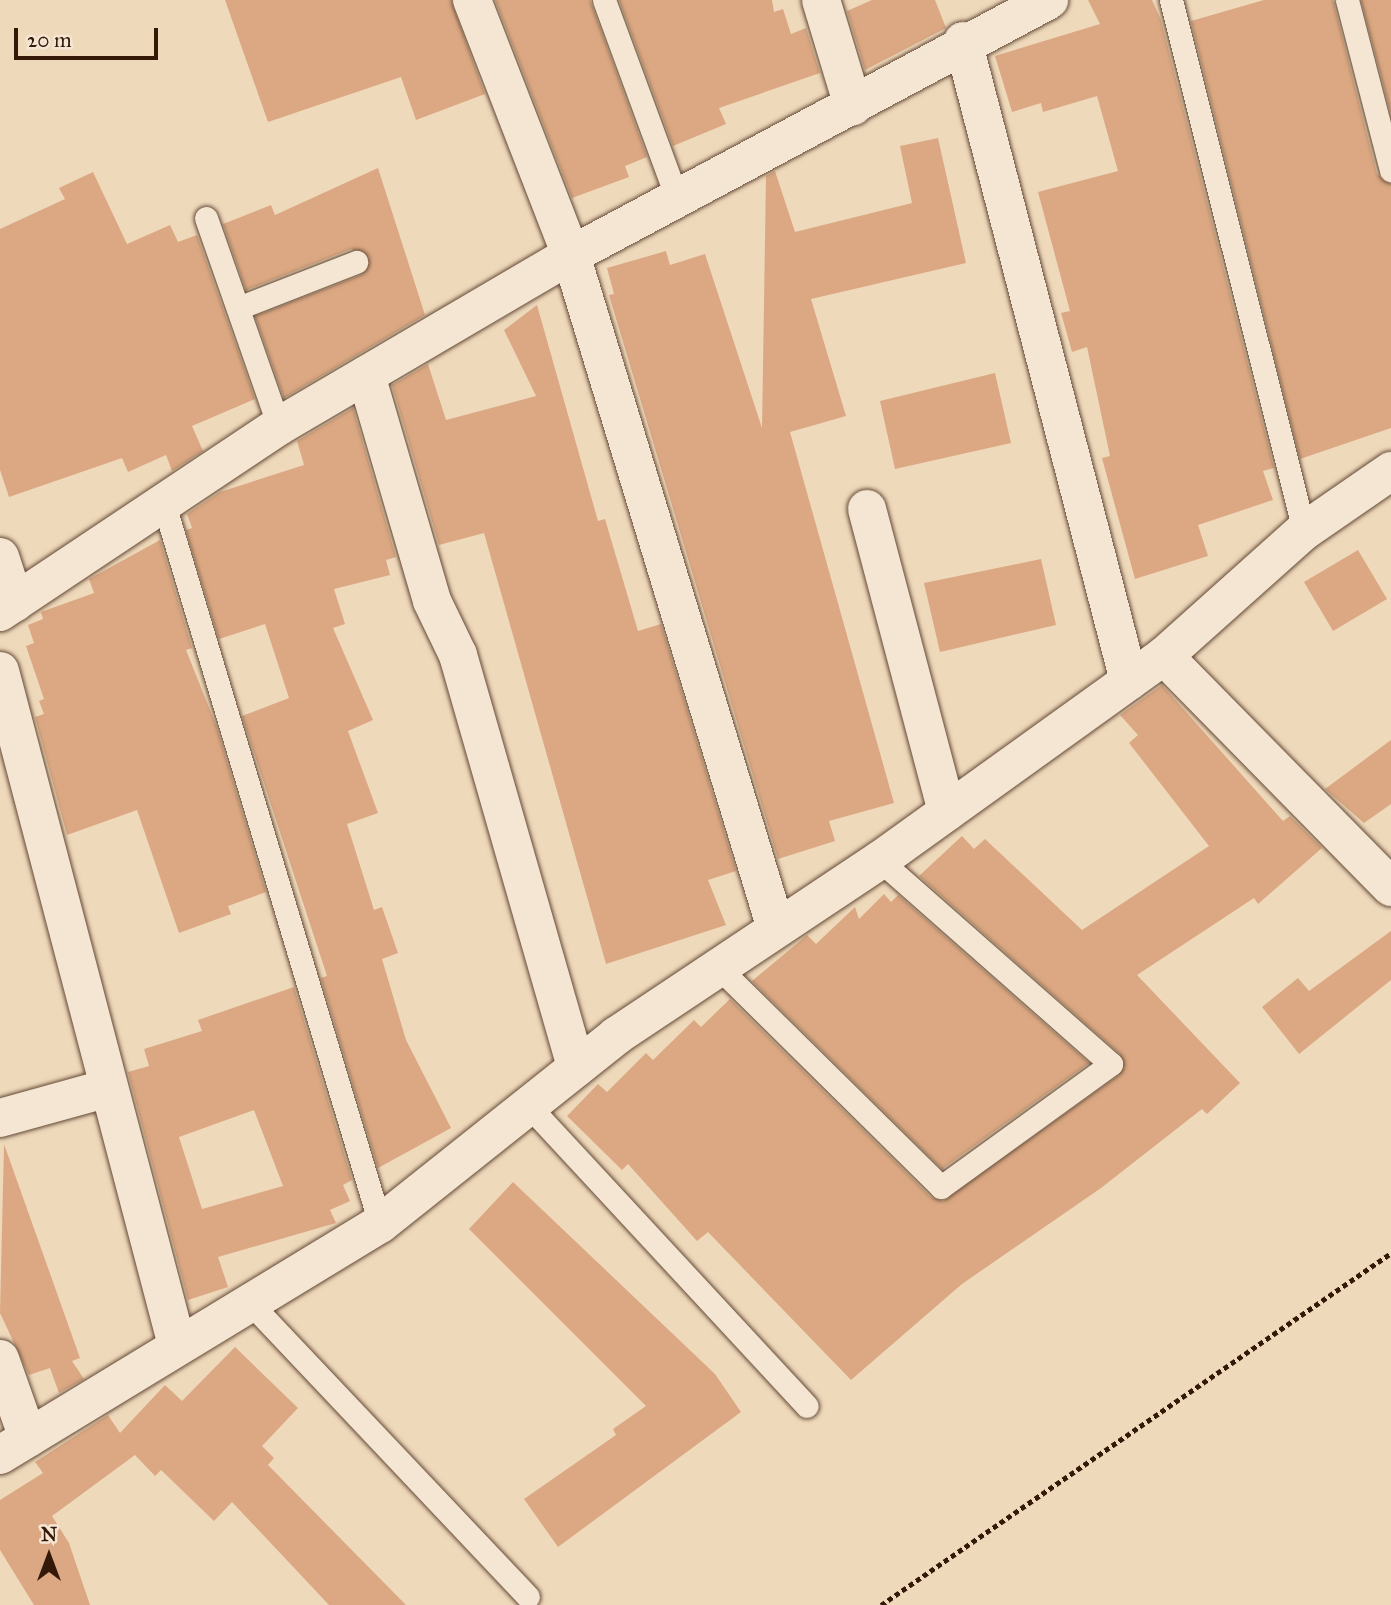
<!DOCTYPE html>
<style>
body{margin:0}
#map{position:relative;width:1391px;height:1605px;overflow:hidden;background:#efd9bb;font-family:"IM FELL Great Primer",serif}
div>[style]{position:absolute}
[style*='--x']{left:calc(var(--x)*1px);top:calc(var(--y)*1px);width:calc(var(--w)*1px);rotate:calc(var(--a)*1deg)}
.building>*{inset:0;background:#dba883}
.path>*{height:4.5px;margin-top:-2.25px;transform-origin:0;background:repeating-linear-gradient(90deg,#341909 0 5px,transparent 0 8.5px)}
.roads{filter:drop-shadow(0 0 2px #634936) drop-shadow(0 0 2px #634936)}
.lane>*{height:23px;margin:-11.5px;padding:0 11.5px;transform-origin:11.5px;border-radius:11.5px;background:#f5e6d3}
.street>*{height:38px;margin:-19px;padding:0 19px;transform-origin:19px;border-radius:19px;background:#f5e6d3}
span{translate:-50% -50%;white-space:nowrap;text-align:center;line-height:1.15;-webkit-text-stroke:5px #f5e6d3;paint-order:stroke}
.north{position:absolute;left:14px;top:1521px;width:70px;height:70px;-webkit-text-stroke:5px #f5e6d3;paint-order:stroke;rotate:0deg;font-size:19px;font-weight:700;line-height:28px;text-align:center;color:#341909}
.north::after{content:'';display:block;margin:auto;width:24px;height:32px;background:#341909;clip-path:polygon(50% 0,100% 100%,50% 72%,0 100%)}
.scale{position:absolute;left:14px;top:28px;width:144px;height:32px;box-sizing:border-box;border:4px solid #341909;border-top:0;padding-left:9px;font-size:21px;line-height:24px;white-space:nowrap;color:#341909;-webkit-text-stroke:5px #f5e6d3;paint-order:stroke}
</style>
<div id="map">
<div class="building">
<div style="clip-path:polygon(225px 0,451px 0,485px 94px,416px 120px,401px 77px,268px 122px)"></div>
<div style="clip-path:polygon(495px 0,590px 0,647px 157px,625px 166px,629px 177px,572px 198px)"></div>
<div style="clip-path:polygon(619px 0,772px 0,774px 12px,783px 9px,791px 34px,806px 28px,820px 73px,719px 108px,726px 124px,673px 146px)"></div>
<div style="clip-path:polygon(872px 0,935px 0,946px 28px,865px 70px,847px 11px)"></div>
<div style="clip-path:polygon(1088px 0,1152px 0,1161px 20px,1274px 468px,1263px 471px,1273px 500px,1198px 525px,1208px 556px,1135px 579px,1102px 458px,1110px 456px,1087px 347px,1072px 352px,1061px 313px,1070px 311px,1038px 192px,1118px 171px,1097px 96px,1043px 112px,1041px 103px,1012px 112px,995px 56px,1100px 24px)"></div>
<div style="clip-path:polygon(1264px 0,1333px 0,1377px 174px,1391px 184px,1391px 428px,1300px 459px,1191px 21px)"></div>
<div style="clip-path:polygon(1361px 0,1391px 0,1391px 114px)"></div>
<div style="clip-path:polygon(938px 138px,966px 263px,811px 299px,846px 416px,790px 432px,894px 803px,829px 821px,835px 841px,778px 859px,609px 295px,614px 294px,607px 268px,666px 251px,670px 265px,705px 254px,762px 428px,766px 176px,775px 171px,795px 232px,912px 203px,900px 146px)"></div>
<div style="clip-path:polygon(378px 168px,425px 315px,284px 398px,255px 316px,361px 275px,369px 258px,351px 249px,246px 290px,223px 224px,271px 205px,275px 215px)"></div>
<div style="clip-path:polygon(93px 172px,127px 244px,170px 225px,178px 242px,197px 235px,255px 399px,192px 426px,203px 451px,172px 471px,166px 455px,128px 472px,122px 458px,9px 497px,0 470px,0 229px,65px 199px,59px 188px)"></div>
<div style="clip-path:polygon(537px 305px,598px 521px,605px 519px,638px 631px,661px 624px,736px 871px,708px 880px,726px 925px,606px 964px,484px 533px,439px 545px,392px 385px,428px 364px,446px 420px,536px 396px,504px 330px)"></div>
<div style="clip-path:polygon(995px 373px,1011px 443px,895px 469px,880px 401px)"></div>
<div style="clip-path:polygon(353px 408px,396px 557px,386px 560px,390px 575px,334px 589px,345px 624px,333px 628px,373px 720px,348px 731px,378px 813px,347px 824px,374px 910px,382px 907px,398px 953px,382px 959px,406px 1040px,451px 1128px,378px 1168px,321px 978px,327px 976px,242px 716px,289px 698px,265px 624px,219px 639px,186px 530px,192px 528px,187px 514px,220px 492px,304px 465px,297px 441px)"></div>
<div style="clip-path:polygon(160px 540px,192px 648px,186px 650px,216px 725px,266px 892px,228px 906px,231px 914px,179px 933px,137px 810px,67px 835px,35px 717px,44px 714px,39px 701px,44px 699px,26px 646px,34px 643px,28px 625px,43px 619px,41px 612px,94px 593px,89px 579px)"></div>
<div style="clip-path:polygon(1358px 550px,1387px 599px,1333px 631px,1304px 582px)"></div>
<div style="clip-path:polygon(1041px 559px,1056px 625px,940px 652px,924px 583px)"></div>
<div style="clip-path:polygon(1162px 685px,1283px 821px,1290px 816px,1322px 848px,1258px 904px,1254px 898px,1137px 975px,1240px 1083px,1207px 1114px,1202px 1109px,1101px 1188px,962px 1284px,851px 1380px,708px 1232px,697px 1241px,628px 1164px,622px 1170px,567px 1116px,598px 1084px,607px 1092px,646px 1053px,653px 1060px,694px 1020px,701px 1027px,730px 999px,931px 1197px,943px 1201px,1119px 1075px,1120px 1054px,919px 876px,962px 836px,974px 849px,985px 839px,1082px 930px,1209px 846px,1129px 743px,1138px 735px,1120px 715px)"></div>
<div style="clip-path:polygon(1391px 740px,1391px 804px,1364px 823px,1325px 789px)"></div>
<div style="clip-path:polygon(884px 894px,891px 902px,898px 895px,1089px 1063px,942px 1169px,752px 981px,807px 935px,816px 944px,855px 907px,859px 919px)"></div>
<div style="clip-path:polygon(1391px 931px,1391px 980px,1299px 1054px,1262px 1007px,1298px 978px,1309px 991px)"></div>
<div style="clip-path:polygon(evenodd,294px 987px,352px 1180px,343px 1185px,350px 1201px,330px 1210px,336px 1223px,218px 1257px,228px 1287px,188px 1300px,128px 1072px,149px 1066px,144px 1049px,202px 1031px,198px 1020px,294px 987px,254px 1110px,283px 1186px,202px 1209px,179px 1137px,254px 1110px)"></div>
<div style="clip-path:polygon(4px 1144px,80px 1358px,72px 1361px,84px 1379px,59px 1393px,50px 1368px,29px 1375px,0 1313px)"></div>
<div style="clip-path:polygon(513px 1182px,715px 1374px,741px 1412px,558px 1547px,524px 1499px,616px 1435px,613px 1429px,646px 1406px,469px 1229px)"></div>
<div style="clip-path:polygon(235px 1347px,298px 1408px,262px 1446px,274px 1458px,268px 1465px,406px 1605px,329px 1605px,232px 1502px,214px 1521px,161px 1470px,155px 1476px,135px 1455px,52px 1516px,69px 1543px,90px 1605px,34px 1605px,0 1550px,0 1500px,43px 1473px,35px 1462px,108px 1415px,120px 1433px,165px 1385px,182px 1401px)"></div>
</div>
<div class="path">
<div style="--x:881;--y:1605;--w:620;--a:-34.61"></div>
</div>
<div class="roads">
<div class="lane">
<div style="--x:604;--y:0;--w:211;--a:69.8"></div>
<div style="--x:1171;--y:0;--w:547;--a:75.94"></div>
<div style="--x:1347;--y:0;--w:176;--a:75.5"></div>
<div style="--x:206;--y:218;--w:220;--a:70.7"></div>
<div style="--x:238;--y:308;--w:127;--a:-21.3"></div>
<div style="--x:163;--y:501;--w:755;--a:73.29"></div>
<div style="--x:716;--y:965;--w:316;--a:44.6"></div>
<div style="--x:941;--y:1187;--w:210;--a:-35.9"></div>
<div style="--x:1111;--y:1064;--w:308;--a:-138.6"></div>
<div style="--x:528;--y:1105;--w:410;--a:47.2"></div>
<div style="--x:253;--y:1306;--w:400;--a:46.6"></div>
</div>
<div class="street">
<div style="--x:472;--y:0;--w:274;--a:68.8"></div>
<div style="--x:571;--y:255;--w:700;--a:73.07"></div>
<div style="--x:821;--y:0;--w:111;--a:73.2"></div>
<div style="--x:963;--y:41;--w:661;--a:75.46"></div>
<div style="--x:366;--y:375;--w:235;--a:73.7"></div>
<div style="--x:432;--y:601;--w:60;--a:64.3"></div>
<div style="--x:458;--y:655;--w:429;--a:74"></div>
<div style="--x:867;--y:509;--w:313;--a:75.2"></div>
<div style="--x:0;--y:557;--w:48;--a:71.9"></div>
<div style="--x:0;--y:612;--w:335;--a:-33.7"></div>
<div style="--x:279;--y:426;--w:338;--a:-30.4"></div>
<div style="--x:571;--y:255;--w:542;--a:-28.08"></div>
<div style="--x:1164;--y:656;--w:324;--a:45.5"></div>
<div style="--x:0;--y:671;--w:697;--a:75.29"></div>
<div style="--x:0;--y:1118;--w:112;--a:-15.5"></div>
<div style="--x:0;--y:1359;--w:84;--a:70.5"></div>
<div style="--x:0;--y:1455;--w:445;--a:-31.3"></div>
<div style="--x:380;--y:1224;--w:302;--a:-38.5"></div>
<div style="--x:616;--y:1036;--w:317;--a:-33.7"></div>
<div style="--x:880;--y:860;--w:350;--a:-35.7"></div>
<div style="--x:1164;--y:656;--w:188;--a:-41.8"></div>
<div style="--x:1304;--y:531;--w:106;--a:-34.6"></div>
</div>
</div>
<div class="north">N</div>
<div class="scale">20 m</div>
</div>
